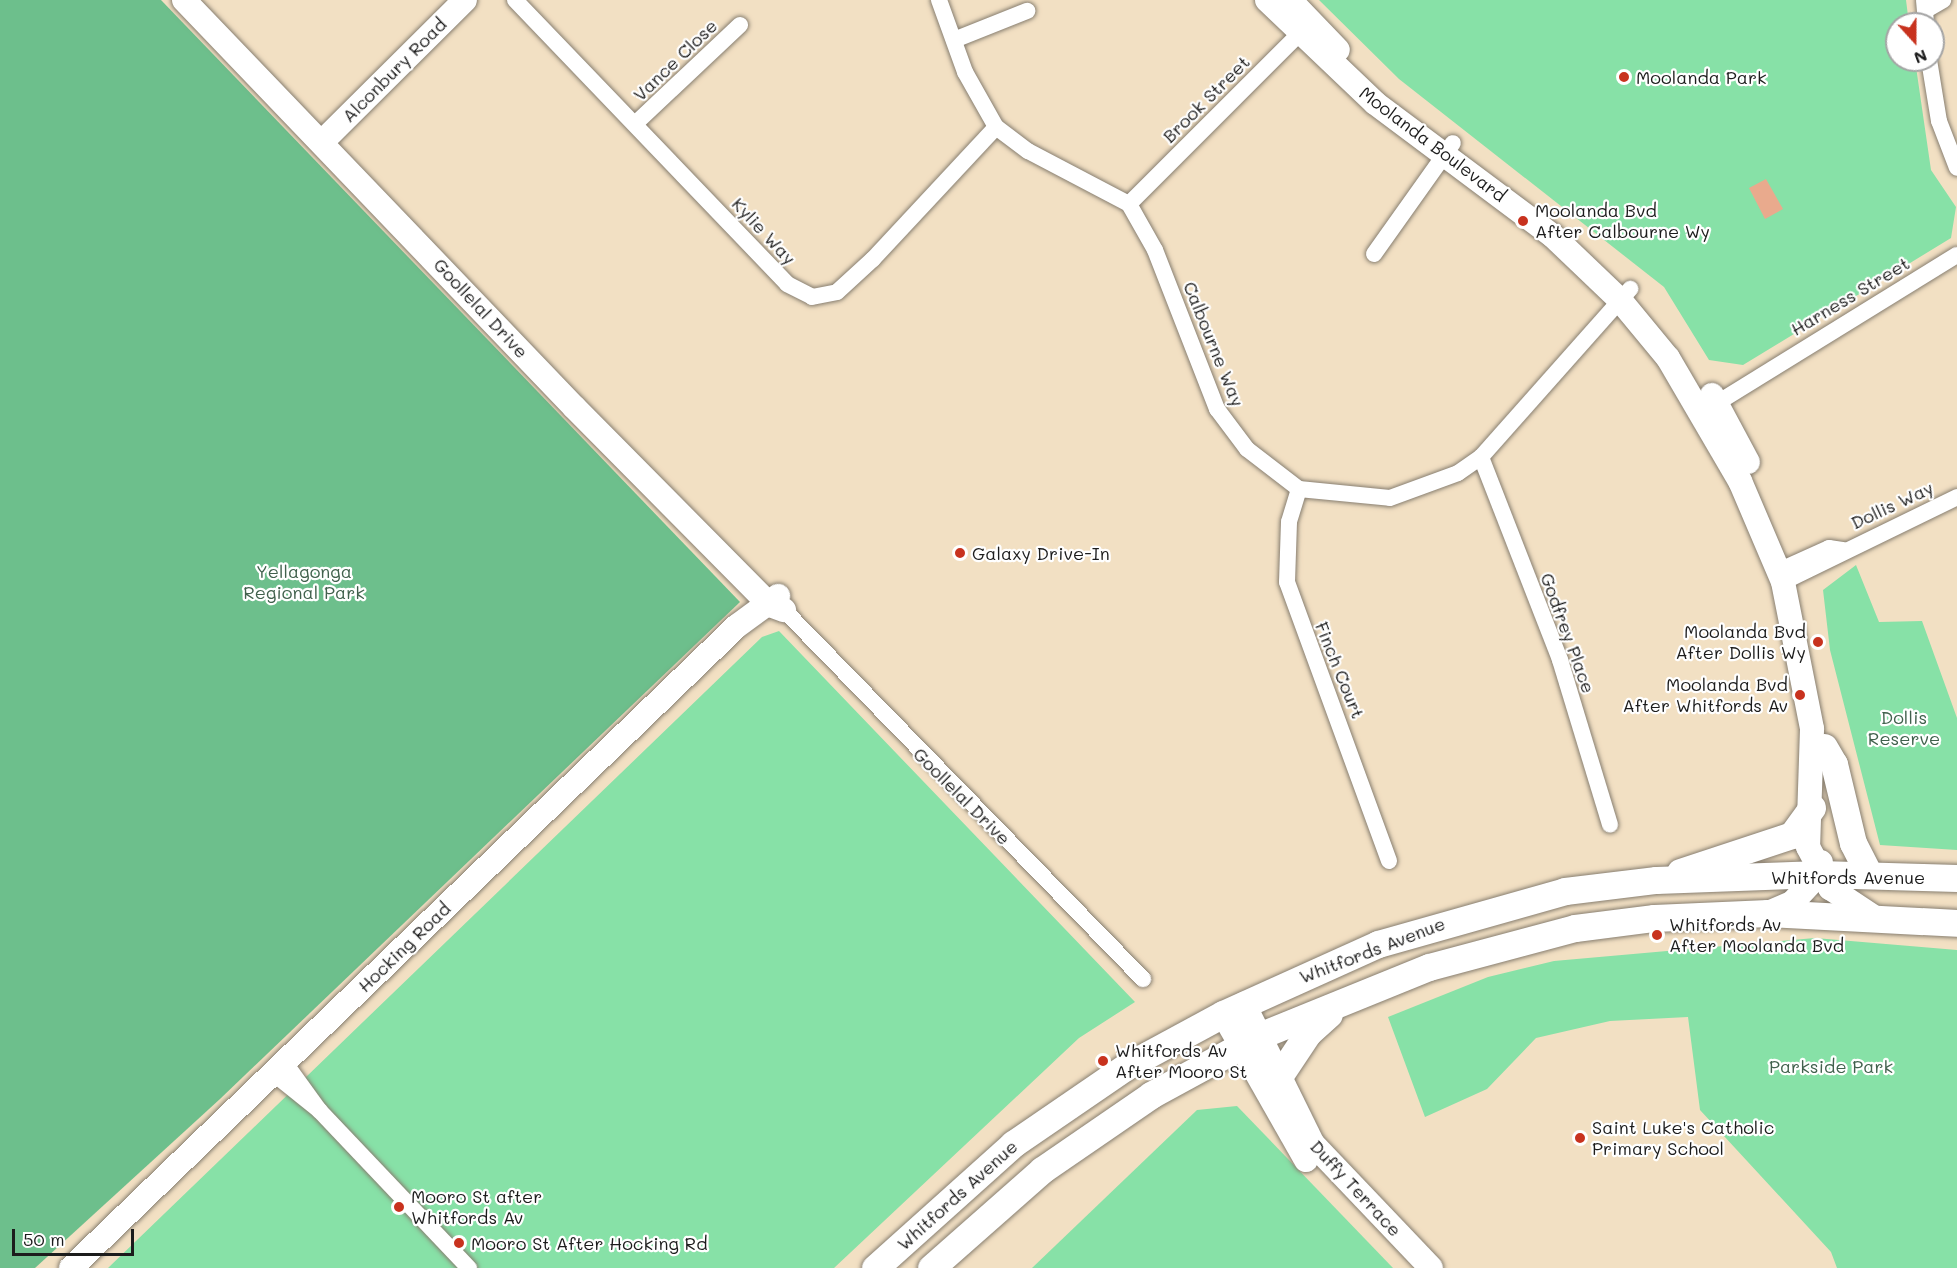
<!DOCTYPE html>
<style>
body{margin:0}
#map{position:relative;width:1957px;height:1268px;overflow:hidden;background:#f2e0c3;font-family:Mali,sans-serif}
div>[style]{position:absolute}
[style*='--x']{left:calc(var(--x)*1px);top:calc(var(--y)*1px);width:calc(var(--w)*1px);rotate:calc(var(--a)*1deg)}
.green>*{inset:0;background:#87e1a7}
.forest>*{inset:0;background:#6dbf8c}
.building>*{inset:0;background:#e9aa8d}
.roads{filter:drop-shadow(0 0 2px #877e70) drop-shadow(0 0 2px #877e70)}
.street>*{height:16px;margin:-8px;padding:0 8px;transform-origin:8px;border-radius:8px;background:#fff}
.secondary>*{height:24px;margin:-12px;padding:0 12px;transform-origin:12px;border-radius:12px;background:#fff}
.primary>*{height:27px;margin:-13.5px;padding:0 13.5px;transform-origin:13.5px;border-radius:13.5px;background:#fff}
.dots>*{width:16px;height:16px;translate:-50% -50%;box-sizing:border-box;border:3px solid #fff;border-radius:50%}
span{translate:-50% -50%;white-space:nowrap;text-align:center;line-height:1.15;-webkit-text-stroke:4.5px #fff;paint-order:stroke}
.street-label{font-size:18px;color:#1c1c1c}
.poi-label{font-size:18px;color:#1c1c1c}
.left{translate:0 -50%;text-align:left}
.right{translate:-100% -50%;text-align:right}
.park-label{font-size:18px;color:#41614d}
.north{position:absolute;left:1885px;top:12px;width:60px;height:60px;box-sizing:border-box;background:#fff;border:2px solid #a4a4a4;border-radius:50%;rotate:159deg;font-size:16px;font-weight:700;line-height:24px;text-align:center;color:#1c1c1c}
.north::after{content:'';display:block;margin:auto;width:21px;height:27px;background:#c8321e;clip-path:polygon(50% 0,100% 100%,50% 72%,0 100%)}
.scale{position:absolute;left:12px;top:1229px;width:122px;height:27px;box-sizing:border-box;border:3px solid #1c1c1c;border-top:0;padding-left:8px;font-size:18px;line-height:21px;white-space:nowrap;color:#1c1c1c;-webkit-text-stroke:4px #fff;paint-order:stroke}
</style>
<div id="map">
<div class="green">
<div style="clip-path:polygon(1319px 0,1906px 0,1909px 24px,1897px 24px,1897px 60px,1915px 60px,1931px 170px,1956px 207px,1951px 238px,1743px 365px,1709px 360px,1664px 287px,1399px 79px)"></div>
<div style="clip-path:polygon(1856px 565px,1879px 622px,1922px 621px,1957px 718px,1957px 850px,1880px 845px,1830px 650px,1823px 590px)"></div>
<div style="clip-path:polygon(779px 631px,1135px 1002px,1079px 1038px,834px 1268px,108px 1268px,762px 637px)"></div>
<div style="clip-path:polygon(1815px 938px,1957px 950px,1957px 1268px,1837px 1268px,1831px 1252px,1700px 1110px,1688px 1017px,1610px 1021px,1536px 1038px,1487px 1089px,1425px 1117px,1388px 1017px,1488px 977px,1554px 961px)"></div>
<div style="clip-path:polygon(1237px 1106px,1393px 1268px,1032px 1268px,1197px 1110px)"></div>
</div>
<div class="forest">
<div style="clip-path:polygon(0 0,161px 0,740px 602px,220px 1099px,35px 1268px,0 1268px)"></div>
</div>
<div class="building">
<div style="clip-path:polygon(1766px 179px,1783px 209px,1765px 219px,1749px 188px)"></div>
</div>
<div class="roads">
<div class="street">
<div style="--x:515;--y:0;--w:393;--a:46.2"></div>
<div style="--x:787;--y:284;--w:28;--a:27"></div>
<div style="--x:812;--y:297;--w:25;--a:-11"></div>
<div style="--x:837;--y:292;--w:49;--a:-42.5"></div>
<div style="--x:873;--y:259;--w:180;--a:-47"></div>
<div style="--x:939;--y:0;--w:77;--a:70.1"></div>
<div style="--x:965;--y:72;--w:63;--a:60.6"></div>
<div style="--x:996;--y:127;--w:40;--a:37"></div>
<div style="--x:1028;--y:151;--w:114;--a:27.7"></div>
<div style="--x:1129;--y:204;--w:53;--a:60.5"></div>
<div style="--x:1155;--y:250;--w:171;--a:68.7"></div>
<div style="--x:1217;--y:409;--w:50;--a:53.1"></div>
<div style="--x:1247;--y:449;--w:66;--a:37.6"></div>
<div style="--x:1299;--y:489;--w:91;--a:5.6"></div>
<div style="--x:1390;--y:498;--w:72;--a:-20.2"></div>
<div style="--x:1458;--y:473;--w:28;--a:-35"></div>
<div style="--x:1481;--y:457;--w:225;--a:-48.4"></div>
<div style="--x:1924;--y:0;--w:24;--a:85"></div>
<div style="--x:1926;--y:10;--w:20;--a:-30"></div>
<div style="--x:954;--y:40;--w:79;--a:-21.7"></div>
<div style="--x:1929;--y:60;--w:62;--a:80.7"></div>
<div style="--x:1939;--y:121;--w:50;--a:69"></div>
<div style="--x:636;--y:123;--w:143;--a:-43.3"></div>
<div style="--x:1129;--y:204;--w:253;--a:-45"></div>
<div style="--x:1374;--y:254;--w:136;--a:-54.6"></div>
<div style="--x:1709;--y:408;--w:291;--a:-31.7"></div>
<div style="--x:1481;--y:457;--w:218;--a:68.7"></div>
<div style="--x:1560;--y:660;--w:172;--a:73.1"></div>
<div style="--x:1299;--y:489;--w:34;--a:107"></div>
<div style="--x:1289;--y:522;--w:60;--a:91.9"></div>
<div style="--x:1287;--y:582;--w:297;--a:69.9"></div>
<div style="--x:1778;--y:571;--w:56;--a:-24.3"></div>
<div style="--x:1829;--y:548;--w:15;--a:8"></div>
<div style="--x:1783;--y:582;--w:194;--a:-26"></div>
<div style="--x:784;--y:610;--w:515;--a:45.79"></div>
<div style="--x:285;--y:1063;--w:58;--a:54.1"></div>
<div style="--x:319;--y:1110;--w:218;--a:46.5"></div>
<div style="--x:274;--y:1074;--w:58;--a:38.7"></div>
</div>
<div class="secondary">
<div style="--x:184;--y:0;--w:564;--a:46.22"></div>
<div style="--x:574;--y:407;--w:279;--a:45.3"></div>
<div style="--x:770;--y:605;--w:15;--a:20"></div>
<div style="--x:1267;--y:0;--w:149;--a:43.6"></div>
<div style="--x:1375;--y:103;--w:222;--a:36.8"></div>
<div style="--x:1553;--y:236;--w:93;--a:43.7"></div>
<div style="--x:1620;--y:300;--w:75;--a:50.4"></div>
<div style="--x:1668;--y:358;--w:143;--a:59.7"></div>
<div style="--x:1740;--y:481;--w:110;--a:66.9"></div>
<div style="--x:1783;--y:582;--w:150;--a:78.8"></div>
<div style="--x:1812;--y:729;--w:118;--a:91.9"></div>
<div style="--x:1808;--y:847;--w:47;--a:61.8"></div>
<div style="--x:1830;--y:888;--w:53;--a:33.4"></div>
<div style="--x:1290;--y:0;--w:69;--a:46.2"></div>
<div style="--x:323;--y:141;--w:200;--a:-44.8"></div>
<div style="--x:1712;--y:395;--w:76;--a:61.8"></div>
<div style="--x:1768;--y:913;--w:26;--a:-23"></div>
<div style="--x:1792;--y:903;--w:40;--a:-47"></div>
<div style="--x:1819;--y:874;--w:12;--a:-81"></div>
<div style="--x:1244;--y:1004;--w:156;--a:63.8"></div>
<div style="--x:1313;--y:1144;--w:171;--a:46.4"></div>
<div style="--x:1223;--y:1014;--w:168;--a:60.4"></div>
<div style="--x:71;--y:1268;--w:925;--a:-43.95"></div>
<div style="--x:737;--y:626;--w:51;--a:-36.2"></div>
</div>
<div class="primary">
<div style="--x:1824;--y:747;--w:20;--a:60"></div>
<div style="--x:1834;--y:764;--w:81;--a:76.5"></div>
<div style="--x:1853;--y:843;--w:35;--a:63"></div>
<div style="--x:1680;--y:872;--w:118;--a:-18.3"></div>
<div style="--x:1792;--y:835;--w:34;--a:-54"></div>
<div style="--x:1278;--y:1078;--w:54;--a:-56.3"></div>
<div style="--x:1308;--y:1033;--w:28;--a:-42"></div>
<div style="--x:875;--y:1268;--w:186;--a:-41.9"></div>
<div style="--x:1013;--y:1144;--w:138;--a:-34.4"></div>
<div style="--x:1127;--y:1066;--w:109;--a:-28.4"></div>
<div style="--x:1223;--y:1014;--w:170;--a:-24.3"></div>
<div style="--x:1378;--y:944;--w:194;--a:-15.8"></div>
<div style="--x:1565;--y:891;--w:92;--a:-6.9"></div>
<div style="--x:1656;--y:880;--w:163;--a:-2.1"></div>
<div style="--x:1819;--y:874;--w:138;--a:1.7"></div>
<div style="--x:931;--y:1268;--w:148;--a:-41.4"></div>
<div style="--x:1042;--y:1170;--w:132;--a:-34.5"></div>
<div style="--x:1151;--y:1095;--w:123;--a:-28.6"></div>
<div style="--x:1259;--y:1036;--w:183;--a:-22.1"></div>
<div style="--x:1429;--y:967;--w:151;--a:-15"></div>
<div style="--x:1575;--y:928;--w:80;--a:-7.2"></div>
<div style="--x:1654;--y:918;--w:114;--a:-2.5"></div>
<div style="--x:1768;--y:913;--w:189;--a:3"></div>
</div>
</div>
<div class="dots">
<div style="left:1624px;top:77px;background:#c8321e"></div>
<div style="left:1523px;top:221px;background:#c8321e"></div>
<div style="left:960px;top:553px;background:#c8321e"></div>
<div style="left:1818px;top:642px;background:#c8321e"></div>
<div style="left:1800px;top:695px;background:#c8321e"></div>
<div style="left:1657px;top:935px;background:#c8321e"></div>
<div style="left:1103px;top:1061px;background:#c8321e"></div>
<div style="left:1580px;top:1138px;background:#c8321e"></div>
<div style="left:399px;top:1207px;background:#c8321e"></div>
<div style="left:459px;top:1243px;background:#c8321e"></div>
</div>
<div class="street-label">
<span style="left:675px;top:60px;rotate:-44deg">Vance Close</span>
<span style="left:394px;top:70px;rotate:-45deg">Alconbury Road</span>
<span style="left:1206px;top:99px;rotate:-45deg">Brook Street</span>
<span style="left:1433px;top:144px;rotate:37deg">Moolanda Boulevard</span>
<span style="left:764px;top:231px;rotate:47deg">Kylie Way</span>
<span style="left:1850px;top:296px;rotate:-31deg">Harness Street</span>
<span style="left:481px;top:308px;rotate:47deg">Goollelal Drive</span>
<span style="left:1214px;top:344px;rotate:68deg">Calbourne Way</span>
<span style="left:1892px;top:505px;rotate:-25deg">Dollis Way</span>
<span style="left:1568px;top:633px;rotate:70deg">Godfrey Place</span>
<span style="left:1340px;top:670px;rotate:68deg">Finch Court</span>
<span style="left:962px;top:796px;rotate:45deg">Goollelal Drive</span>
<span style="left:1848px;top:877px">Whitfords Avenue</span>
<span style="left:404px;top:947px;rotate:-44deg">Hocking Road</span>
<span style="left:1372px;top:950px;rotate:-21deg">Whitfords Avenue</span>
<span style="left:1356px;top:1188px;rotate:47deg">Duffy Terrace</span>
<span style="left:957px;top:1195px;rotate:-42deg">Whitfords Avenue</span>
</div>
<div class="poi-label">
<span class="left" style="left:1636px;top:77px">Moolanda Park</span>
<span class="left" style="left:1535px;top:221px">Moolanda Bvd<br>After Calbourne Wy</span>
<span class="left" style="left:972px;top:553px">Galaxy Drive-In</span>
<span class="right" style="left:1806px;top:642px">Moolanda Bvd<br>After Dollis Wy</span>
<span class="right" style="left:1788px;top:695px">Moolanda Bvd<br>After Whitfords Av</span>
<span class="left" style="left:1669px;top:935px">Whitfords Av<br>After Moolanda Bvd</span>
<span class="left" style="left:1115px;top:1061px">Whitfords Av<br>After Mooro St</span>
<span class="left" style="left:1592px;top:1138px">Saint Luke's Catholic<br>Primary School</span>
<span class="left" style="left:411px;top:1207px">Mooro St after<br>Whitfords Av</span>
<span class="left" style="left:471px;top:1243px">Mooro St After Hocking Rd</span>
</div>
<div class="park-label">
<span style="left:304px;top:582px">Yellagonga<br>Regional Park</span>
<span style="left:1904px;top:728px">Dollis<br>Reserve</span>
<span style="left:1831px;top:1066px">Parkside Park</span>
</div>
<div class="north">N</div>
<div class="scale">50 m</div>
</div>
